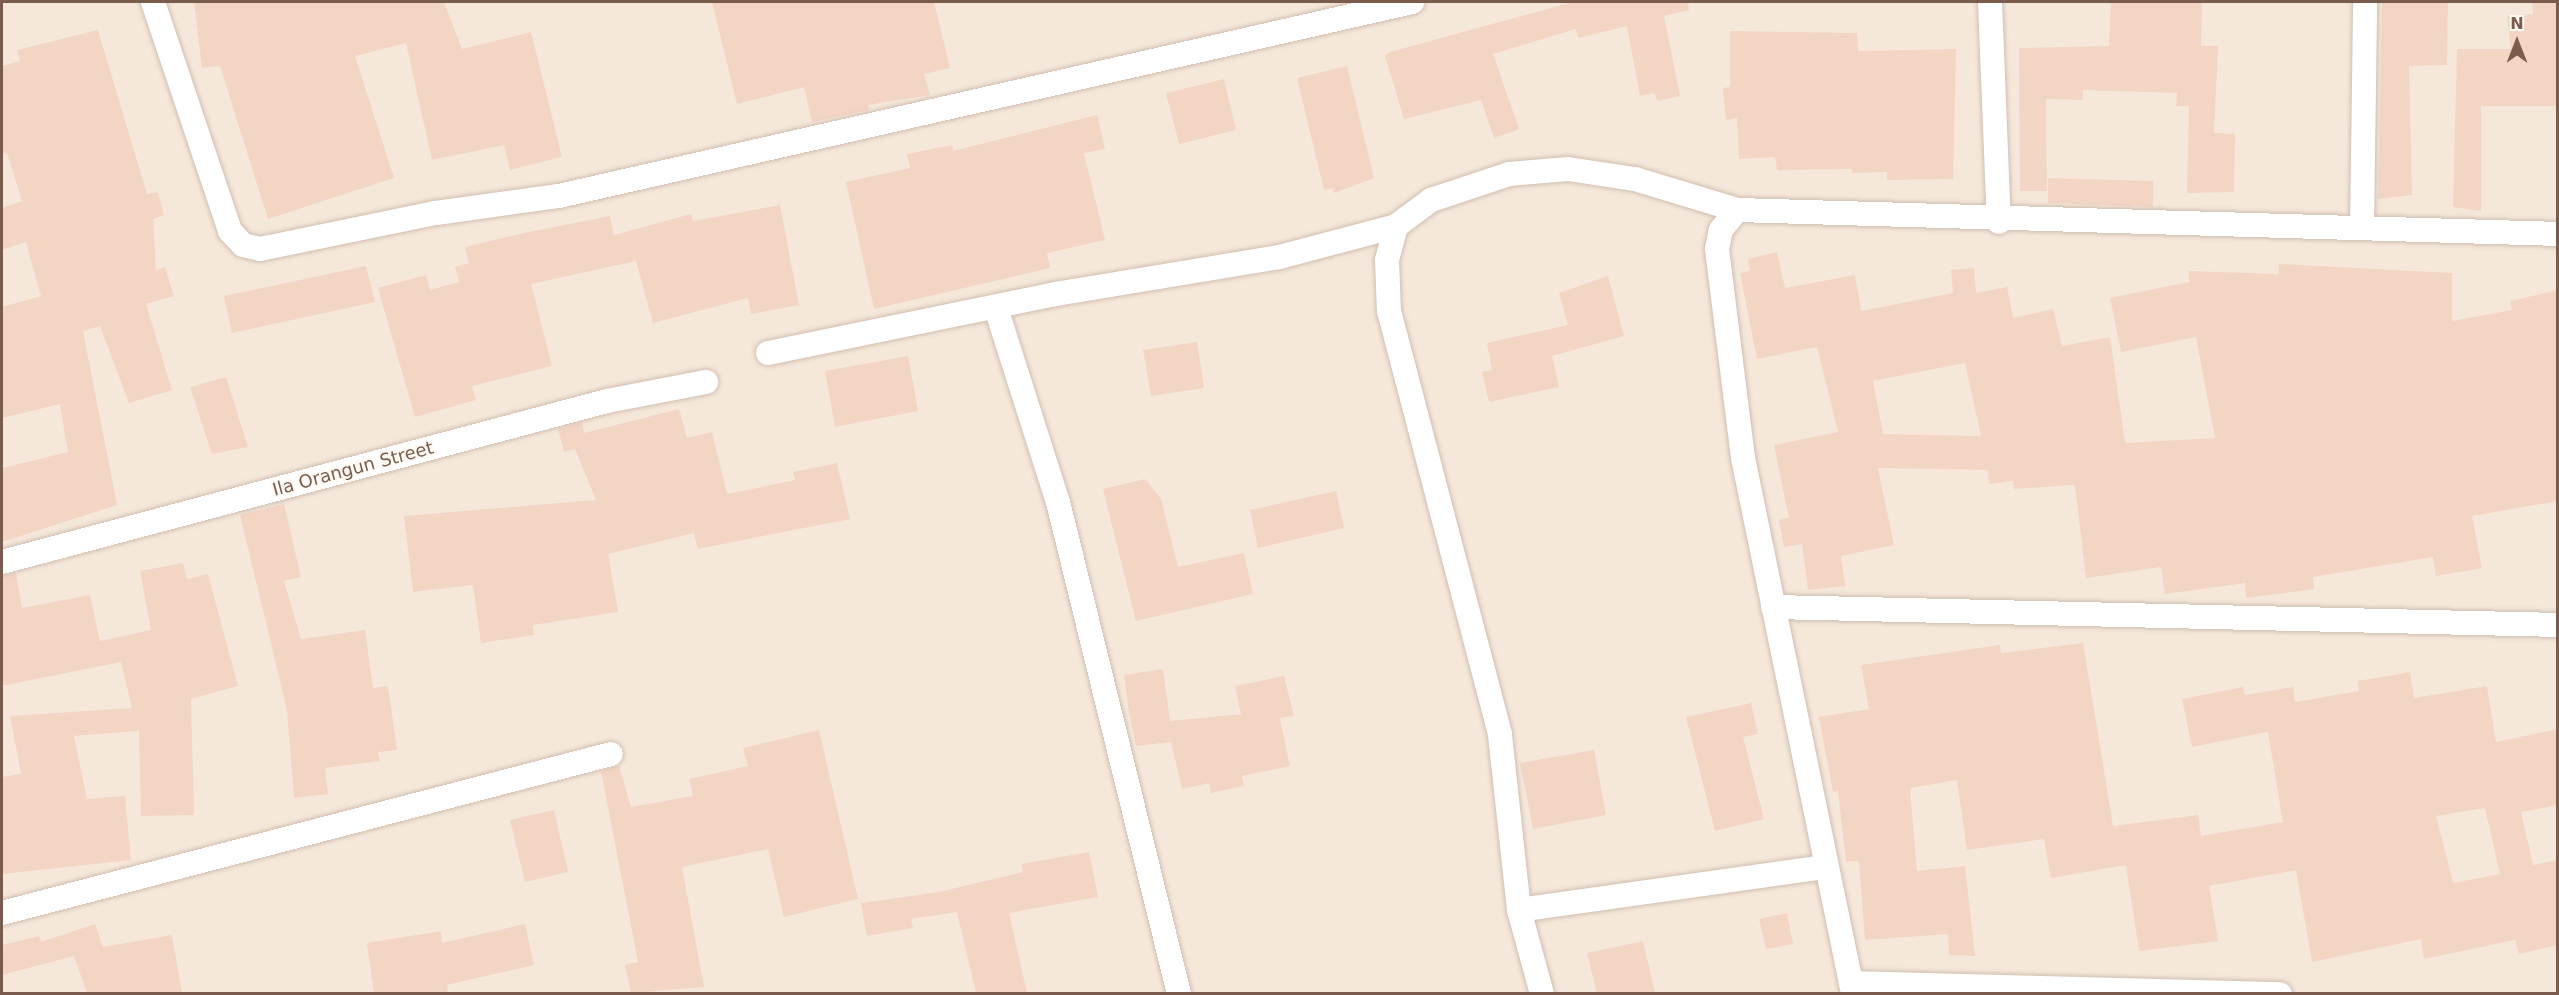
<!DOCTYPE html>
<style>
body{margin:0}
#map{position:relative;width:2559px;height:995px;overflow:hidden;background:#fdf6ec;font-family:"DejaVu Sans",sans-serif}
div>[style]{position:absolute}
[style*='--x']{left:calc(var(--x)*1px);top:calc(var(--y)*1px);width:calc(var(--w)*1px);rotate:calc(var(--a)*1deg)}
.residential>*{inset:0;background:#f5e8da}
.building>*{inset:0;background:#f3d5c3}
.roads{filter:drop-shadow(0 0 2px #d1beb0) drop-shadow(0 0 2px #d1beb0)}
.minor>*{height:24px;margin:-12px;padding:0 12px;transform-origin:12px;border-radius:12px;background:#fff}
span{translate:-50% -50%;white-space:nowrap;text-align:center;line-height:1.15;-webkit-text-stroke:4.5px #fffaf3;paint-order:stroke}
.street-label{font-size:18px;color:#7a5c4d}
.frame{position:absolute;inset:0;border:3px solid #7a5c4d;pointer-events:none}
.north{position:absolute;left:2487px;top:12px;width:60px;height:60px;-webkit-text-stroke:4px #fffaf3;paint-order:stroke;rotate:0deg;font-size:16px;font-weight:700;line-height:24px;text-align:center;color:#7a5c4d}
.north::after{content:'';display:block;margin:auto;width:21px;height:27px;background:#7a5c4d;clip-path:polygon(50% 0,100% 100%,50% 72%,0 100%)}
</style>
<div id="map">
<div class="residential">
<div style="clip-path:polygon(2px 2px,2557px 2px,2557px 993px,2px 993px)"></div>
</div>
<div class="building">
<div style="clip-path:polygon(194px 2px,444px 2px,462px 49px,531px 32px,562px 157px,510px 170px,504px 145px,432px 160px,406px 43px,355px 56px,394px 178px,268px 219px,220px 66px,202px 68px)"></div>
<div style="clip-path:polygon(712px 2px,934px 2px,950px 68px,924px 74px,930px 95px,868px 105px,869px 110px,812px 122px,804px 87px,737px 104px)"></div>
<div style="clip-path:polygon(1573px 2px,1688px 2px,1689px 10px,1664px 16px,1680px 96px,1657px 101px,1655px 93px,1640px 96px,1627px 26px,1578px 38px,1576px 29px,1493px 54px,1519px 129px,1494px 138px,1481px 100px,1404px 119px,1385px 56px,1390px 52px)"></div>
<div style="clip-path:polygon(2111px 2px,2202px 2px,2201px 46px,2218px 46px,2214px 133px,2235px 134px,2234px 192px,2187px 193px,2189px 106px,2176px 106px,2177px 93px,2083px 90px,2083px 100px,2046px 99px,2047px 191px,2020px 191px,2019px 48px,2109px 46px)"></div>
<div style="clip-path:polygon(2382px 2px,2448px 2px,2447px 65px,2409px 66px,2412px 195px,2378px 199px)"></div>
<div style="clip-path:polygon(2532px 2px,2558px 2px,2558px 106px,2481px 106px,2481px 211px,2453px 207px,2457px 49px,2511px 49px,2507px 16px,2533px 14px)"></div>
<div style="clip-path:polygon(98px 30px,147px 194px,158px 192px,164px 215px,153px 219px,156px 270px,165px 267px,174px 296px,146px 304px,172px 390px,129px 403px,100px 326px,83px 331px,117px 505px,2px 542px,2px 468px,68px 452px,60px 404px,2px 418px,2px 307px,41px 296px,26px 242px,2px 250px,2px 208px,22px 201px,7px 153px,2px 154px,2px 66px,20px 61px,17px 50px)"></div>
<div style="clip-path:polygon(1730px 31px,1857px 33px,1858px 51px,1956px 49px,1953px 179px,1887px 180px,1887px 172px,1852px 173px,1852px 169px,1777px 170px,1775px 157px,1739px 159px,1737px 118px,1726px 120px,1723px 88px,1730px 87px)"></div>
<div style="clip-path:polygon(1347px 66px,1374px 178px,1334px 193px,1333px 188px,1324px 190px,1297px 78px)"></div>
<div style="clip-path:polygon(1224px 79px,1236px 130px,1179px 144px,1166px 93px)"></div>
<div style="clip-path:polygon(1097px 115px,1105px 149px,1084px 153px,1105px 240px,1047px 253px,1050px 268px,874px 309px,846px 182px,910px 168px,907px 154px,952px 145px,953px 151px)"></div>
<div style="clip-path:polygon(2048px 178px,2153px 181px,2153px 207px,2048px 203px)"></div>
<div style="clip-path:polygon(780px 205px,799px 305px,751px 314px,748px 298px,653px 323px,636px 261px,531px 284px,552px 366px,472px 386px,476px 400px,415px 417px,378px 288px,426px 275px,430px 290px,459px 282px,455px 267px,469px 263px,465px 247px,519px 234px,610px 216px,614px 235px,691px 214px,693px 221px)"></div>
<div style="clip-path:polygon(evenodd,1777px 252px,1785px 288px,1855px 275px,1861px 311px,1953px 293px,1951px 270px,1974px 268px,1976px 293px,2007px 287px,2013px 318px,2053px 309px,2062px 346px,2110px 337px,2125px 443px,2215px 438px,2196px 337px,2121px 352px,2110px 298px,2189px 282px,2189px 271px,2279px 274px,2279px 264px,2452px 273px,2452px 321px,2512px 310px,2510px 301px,2558px 290px,2558px 501px,2472px 516px,2482px 568px,2436px 576px,2433px 557px,2313px 577px,2314px 589px,2246px 598px,2245px 583px,2165px 594px,2161px 567px,2086px 578px,2075px 485px,2014px 489px,2013px 481px,1989px 484px,1988px 470px,1878px 468px,1894px 545px,1841px 556px,1845px 586px,1808px 590px,1802px 544px,1784px 547px,1779px 520px,1789px 518px,1774px 445px,1838px 432px,1817px 347px,1757px 359px,1740px 273px,1750px 271px,1748px 259px,1777px 252px,1965px 363px,1981px 436px,1883px 434px,1873px 381px,1965px 363px)"></div>
<div style="clip-path:polygon(366px 266px,375px 302px,232px 333px,224px 296px)"></div>
<div style="clip-path:polygon(1608px 276px,1624px 336px,1552px 356px,1559px 387px,1489px 402px,1482px 372px,1492px 370px,1487px 343px,1568px 325px,1559px 293px)"></div>
<div style="clip-path:polygon(1197px 342px,1204px 388px,1151px 396px,1143px 350px)"></div>
<div style="clip-path:polygon(908px 356px,918px 411px,835px 427px,825px 371px)"></div>
<div style="clip-path:polygon(226px 377px,248px 447px,212px 454px,190px 387px)"></div>
<div style="clip-path:polygon(679px 409px,687px 438px,712px 432px,727px 494px,795px 480px,793px 472px,837px 463px,850px 519px,698px 549px,694px 533px,608px 554px,618px 612px,533px 625px,534px 635px,481px 643px,473px 585px,413px 592px,404px 516px,596px 500px,575px 449px,564px 452px,558px 429px,582px 422px,584px 433px)"></div>
<div style="clip-path:polygon(1145px 479px,1161px 499px,1178px 567px,1244px 553px,1253px 594px,1136px 621px,1103px 489px)"></div>
<div style="clip-path:polygon(1336px 491px,1344px 528px,1258px 548px,1250px 510px)"></div>
<div style="clip-path:polygon(284px 504px,301px 577px,284px 581px,301px 639px,365px 630px,373px 688px,388px 686px,397px 750px,378px 752px,380px 761px,325px 768px,328px 794px,294px 798px,287px 710px,240px 515px)"></div>
<div style="clip-path:polygon(183px 563px,187px 579px,208px 574px,238px 686px,191px 699px,194px 815px,141px 816px,139px 731px,74px 736px,87px 799px,125px 796px,131px 860px,2px 874px,2px 777px,21px 774px,10px 716px,132px 708px,121px 662px,2px 686px,2px 576px,16px 573px,22px 608px,90px 595px,100px 641px,151px 630px,140px 571px)"></div>
<div style="clip-path:polygon(evenodd,2083px 643px,2113px 826px,2198px 815px,2201px 836px,2283px 822px,2268px 732px,2192px 747px,2182px 699px,2243px 687px,2245px 695px,2293px 687px,2295px 702px,2359px 691px,2358px 681px,2410px 672px,2414px 698px,2487px 686px,2496px 742px,2558px 729px,2558px 805px,2521px 812px,2533px 865px,2558px 860px,2558px 945px,2519px 954px,2515px 940px,2424px 959px,2421px 939px,2312px 962px,2296px 870px,2209px 886px,2218px 941px,2139px 951px,2126px 865px,2051px 878px,2044px 839px,1967px 850px,1957px 780px,1910px 788px,1917px 871px,1965px 866px,1975px 956px,1949px 955px,1948px 934px,1865px 940px,1859px 861px,1846px 862px,1838px 791px,1833px 792px,1819px 717px,1869px 709px,1861px 665px,2000px 645px,2001px 653px,2083px 643px,2485px 808px,2500px 874px,2453px 883px,2436px 816px,2485px 808px)"></div>
<div style="clip-path:polygon(1163px 669px,1170px 721px,1241px 714px,1235px 686px,1284px 676px,1294px 716px,1280px 718px,1290px 766px,1242px 776px,1244px 786px,1211px 793px,1209px 783px,1182px 789px,1171px 742px,1136px 746px,1129px 712px,1124px 675px)"></div>
<div style="clip-path:polygon(1751px 703px,1758px 734px,1743px 737px,1764px 819px,1715px 831px,1686px 717px)"></div>
<div style="clip-path:polygon(819px 730px,858px 899px,784px 917px,768px 849px,682px 867px,704px 987px,631px 993px,625px 965px,638px 962px,601px 771px,619px 766px,631px 807px,693px 796px,689px 779px,748px 766px,743px 748px)"></div>
<div style="clip-path:polygon(1594px 750px,1606px 815px,1533px 829px,1520px 763px)"></div>
<div style="clip-path:polygon(554px 810px,568px 872px,525px 882px,510px 820px)"></div>
<div style="clip-path:polygon(1089px 852px,1098px 897px,1009px 913px,1027px 993px,976px 993px,957px 912px,911px 919px,913px 928px,867px 936px,861px 903px,939px 892px,1023px 872px,1022px 864px)"></div>
<div style="clip-path:polygon(1787px 913px,1793px 944px,1766px 949px,1759px 919px)"></div>
<div style="clip-path:polygon(95px 924px,103px 947px,172px 935px,182px 993px,87px 993px,74px 956px,2px 975px,2px 945px,39px 936px,41px 942px)"></div>
<div style="clip-path:polygon(525px 924px,534px 965px,447px 985px,448px 993px,374px 993px,367px 943px,441px 931px,442px 943px)"></div>
<div style="clip-path:polygon(1643px 941px,1655px 993px,1597px 993px,1587px 953px)"></div>
</div>
<div class="roads">
<div class="minor">
<div style="--x:153;--y:2;--w:242;--a:71.4"></div>
<div style="--x:230;--y:231;--w:19;--a:47"></div>
<div style="--x:243;--y:245;--w:17;--a:13"></div>
<div style="--x:260;--y:249;--w:180;--a:-11.6"></div>
<div style="--x:436;--y:213;--w:124;--a:-7.9"></div>
<div style="--x:559;--y:196;--w:875;--a:-12.81"></div>
<div style="--x:1990;--y:2;--w:220;--a:87.7"></div>
<div style="--x:1737;--y:210;--w:26;--a:129"></div>
<div style="--x:1721;--y:230;--w:19;--a:102"></div>
<div style="--x:1717;--y:249;--w:211;--a:82.9"></div>
<div style="--x:1743;--y:458;--w:536;--a:78.38"></div>
<div style="--x:2362;--y:228;--w:226;--a:-89.2"></div>
<div style="--x:996;--y:308;--w:204;--a:72.3"></div>
<div style="--x:1058;--y:502;--w:507;--a:76.18"></div>
<div style="--x:768;--y:353;--w:294;--a:-11.6"></div>
<div style="--x:1056;--y:294;--w:226;--a:-9.4"></div>
<div style="--x:1279;--y:257;--w:121;--a:-14.8"></div>
<div style="--x:2;--y:562;--w:626;--a:-14.9"></div>
<div style="--x:607;--y:401;--w:101;--a:-10.9"></div>
<div style="--x:1773;--y:607;--w:785;--a:1.31"></div>
<div style="--x:1519;--y:910;--w:310;--a:-8"></div>
<div style="--x:2;--y:913;--w:629;--a:-14.63"></div>
<div style="--x:1542;--y:994;--w:87;--a:-105.3"></div>
<div style="--x:1519;--y:910;--w:177;--a:-96.2"></div>
<div style="--x:1500;--y:734;--w:436;--a:-104.7"></div>
<div style="--x:1389;--y:312;--w:52;--a:-92.2"></div>
<div style="--x:1387;--y:260;--w:35;--a:-75"></div>
<div style="--x:1396;--y:226;--w:44;--a:-36.6"></div>
<div style="--x:1431;--y:200;--w:82;--a:-18.4"></div>
<div style="--x:1509;--y:174;--w:59;--a:-4.8"></div>
<div style="--x:1568;--y:169;--w:68;--a:8.5"></div>
<div style="--x:1635;--y:179;--w:107;--a:16.9"></div>
<div style="--x:1737;--y:210;--w:821;--a:1.67"></div>
<div style="--x:1853;--y:994;--w:11;--a:-100"></div>
<div style="--x:1851;--y:983;--w:429;--a:1.5"></div>
</div>
</div>
<div class="street-label">
<span style="left:353px;top:469px;rotate:-15deg">Ila Orangun Street</span>
</div>
<div class="frame"></div>
<div class="north">N</div>
</div>
